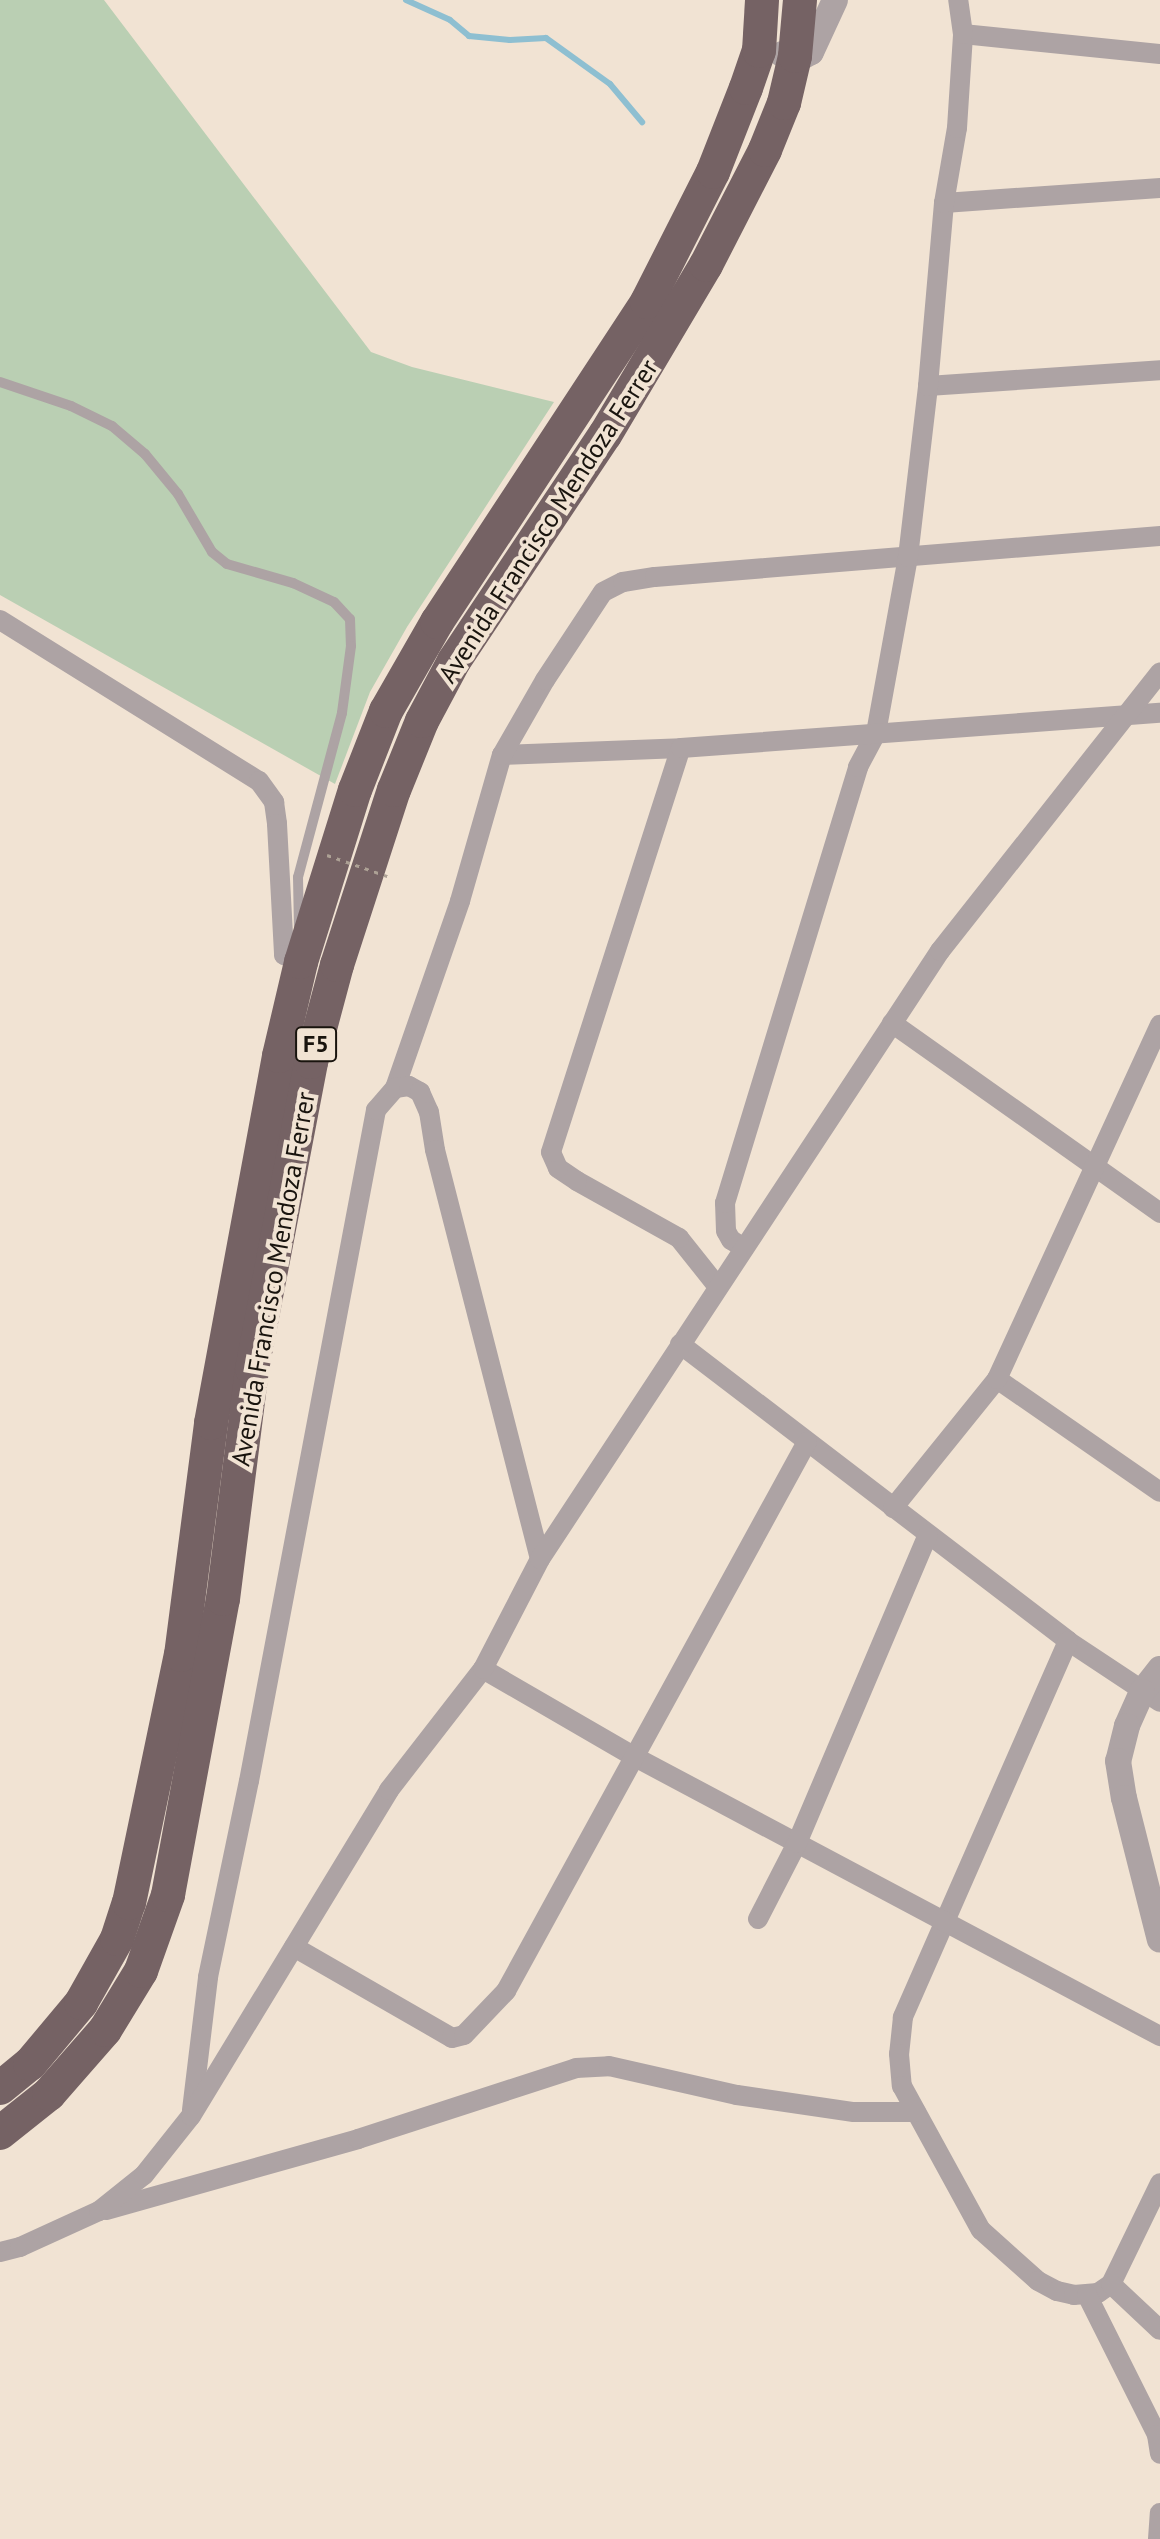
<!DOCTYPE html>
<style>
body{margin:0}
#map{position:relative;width:1160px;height:2539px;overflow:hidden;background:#f1e3d3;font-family:"PT Sans",sans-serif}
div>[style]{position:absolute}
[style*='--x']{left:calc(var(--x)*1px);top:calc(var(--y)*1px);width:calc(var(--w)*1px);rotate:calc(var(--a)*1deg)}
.green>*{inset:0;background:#bacfb3}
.stream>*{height:6px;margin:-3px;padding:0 3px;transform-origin:3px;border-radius:3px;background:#8ebfd1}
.service>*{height:10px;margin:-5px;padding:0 5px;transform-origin:5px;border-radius:5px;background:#ada3a4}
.minor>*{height:20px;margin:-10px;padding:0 10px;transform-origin:10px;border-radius:10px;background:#ada3a4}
.tertiary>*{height:26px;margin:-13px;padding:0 13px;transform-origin:13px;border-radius:13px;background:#ada3a4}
.trunk>*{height:34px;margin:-17px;padding:0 17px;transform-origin:17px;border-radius:17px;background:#756264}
.path-bridge>*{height:3px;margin-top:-1.5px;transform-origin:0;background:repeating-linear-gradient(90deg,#ada195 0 4px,transparent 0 10px)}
span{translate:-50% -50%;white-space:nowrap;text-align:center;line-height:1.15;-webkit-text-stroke:8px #f1e3d3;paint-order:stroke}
.shield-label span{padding:2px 6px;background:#f1e3d3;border:2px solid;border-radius:6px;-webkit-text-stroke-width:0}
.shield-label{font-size:24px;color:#19140e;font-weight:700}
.street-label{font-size:26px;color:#19140e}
</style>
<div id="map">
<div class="green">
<div style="clip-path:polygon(0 0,104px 0,371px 352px,412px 367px,554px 402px,407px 627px,370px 692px,335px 784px,0 595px)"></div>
</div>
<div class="stream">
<div style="--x:406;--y:0;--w:48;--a:24.4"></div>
<div style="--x:450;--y:20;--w:25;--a:40"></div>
<div style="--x:469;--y:36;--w:41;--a:5.6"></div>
<div style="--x:510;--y:40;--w:36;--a:-3"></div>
<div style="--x:546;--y:38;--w:79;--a:35.7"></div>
<div style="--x:610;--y:84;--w:50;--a:49.9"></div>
</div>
<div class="service">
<div style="--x:0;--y:382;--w:75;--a:18.7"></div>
<div style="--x:71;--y:406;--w:46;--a:26"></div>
<div style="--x:112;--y:426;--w:43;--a:40.3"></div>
<div style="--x:145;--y:454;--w:52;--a:50.5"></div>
<div style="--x:178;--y:494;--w:67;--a:59.6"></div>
<div style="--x:212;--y:552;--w:19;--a:39"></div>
<div style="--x:227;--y:564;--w:69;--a:16.1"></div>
<div style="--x:293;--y:583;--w:45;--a:24.9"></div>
<div style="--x:334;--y:602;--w:23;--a:47"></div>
<div style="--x:350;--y:619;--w:27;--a:88"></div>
<div style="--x:351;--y:646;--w:68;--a:97.7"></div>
<div style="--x:342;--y:713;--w:170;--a:105"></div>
<div style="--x:298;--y:877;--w:51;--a:88.9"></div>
</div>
<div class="minor">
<div style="--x:963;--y:34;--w:198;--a:5.8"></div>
<div style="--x:944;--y:203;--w:217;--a:-4"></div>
<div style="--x:928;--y:386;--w:233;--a:-3.9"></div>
<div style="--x:0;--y:620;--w:305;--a:31.9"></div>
<div style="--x:259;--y:781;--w:26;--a:54"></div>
<div style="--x:274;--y:802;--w:22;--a:82"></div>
<div style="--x:277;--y:824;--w:131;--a:86.9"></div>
<div style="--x:284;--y:955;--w:18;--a:22"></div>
<div style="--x:502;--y:755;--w:179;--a:-2.2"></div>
<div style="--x:892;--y:1023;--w:329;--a:35.3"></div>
<div style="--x:395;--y:1088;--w:198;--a:-70.8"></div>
<div style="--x:460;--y:901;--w:152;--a:-74"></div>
<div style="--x:502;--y:755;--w:86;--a:-60.2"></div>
<div style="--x:545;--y:680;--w:105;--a:-56.6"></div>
<div style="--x:603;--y:592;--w:22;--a:-27"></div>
<div style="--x:623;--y:582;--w:32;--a:-9"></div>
<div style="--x:655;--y:577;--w:507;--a:-4.64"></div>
<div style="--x:744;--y:1248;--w:15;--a:-148"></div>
<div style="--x:731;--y:1240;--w:10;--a:-119"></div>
<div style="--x:726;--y:1231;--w:28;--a:-92"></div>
<div style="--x:725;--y:1203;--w:456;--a:-73"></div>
<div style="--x:858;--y:767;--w:38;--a:-62"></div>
<div style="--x:876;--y:733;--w:179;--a:-79.7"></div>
<div style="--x:908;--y:557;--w:172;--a:-83.3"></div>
<div style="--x:928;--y:386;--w:184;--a:-85"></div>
<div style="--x:944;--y:203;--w:76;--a:-80.2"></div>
<div style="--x:957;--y:128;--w:94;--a:-86.3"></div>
<div style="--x:963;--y:34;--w:34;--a:-98"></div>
<div style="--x:718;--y:1287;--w:63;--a:-128.5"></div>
<div style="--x:679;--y:1238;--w:117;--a:-150.8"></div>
<div style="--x:577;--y:1181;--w:23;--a:-146"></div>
<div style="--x:558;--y:1168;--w:17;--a:-114"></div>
<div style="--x:551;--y:1152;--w:424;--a:-72.2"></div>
<div style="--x:681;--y:748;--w:480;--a:-4.2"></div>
<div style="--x:680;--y:1344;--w:489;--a:37.4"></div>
<div style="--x:1068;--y:1641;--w:110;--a:33.5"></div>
<div style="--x:997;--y:1379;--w:198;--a:34.7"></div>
<div style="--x:893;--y:1508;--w:166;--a:-51.1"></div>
<div style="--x:997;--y:1379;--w:390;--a:-65.3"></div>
<div style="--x:1068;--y:1641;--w:411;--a:113.7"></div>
<div style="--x:903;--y:2017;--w:37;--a:96"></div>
<div style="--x:899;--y:2054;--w:32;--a:85"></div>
<div style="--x:902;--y:2086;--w:164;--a:61.3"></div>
<div style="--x:981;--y:2230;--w:76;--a:41.8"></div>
<div style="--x:1038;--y:2281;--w:21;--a:28"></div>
<div style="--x:1057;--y:2291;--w:17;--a:13"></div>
<div style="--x:1074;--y:2295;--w:24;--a:-5"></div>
<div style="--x:1098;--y:2293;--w:16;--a:-35"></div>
<div style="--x:1111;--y:2284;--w:112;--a:-64.1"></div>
<div style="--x:483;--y:1669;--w:176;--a:30.1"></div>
<div style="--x:635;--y:1757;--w:595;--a:27.99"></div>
<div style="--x:758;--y:1919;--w:85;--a:-62.8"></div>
<div style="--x:797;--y:1843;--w:335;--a:-67"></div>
<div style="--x:294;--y:1947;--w:182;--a:29.9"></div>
<div style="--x:452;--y:2038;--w:12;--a:-14"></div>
<div style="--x:464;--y:2035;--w:61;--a:-46.3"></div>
<div style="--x:506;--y:1991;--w:626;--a:-61.27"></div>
<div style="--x:192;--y:2110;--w:134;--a:-83.1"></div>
<div style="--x:208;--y:1977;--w:200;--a:-78.2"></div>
<div style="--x:249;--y:1781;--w:683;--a:-79.28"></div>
<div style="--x:376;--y:1110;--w:29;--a:-49"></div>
<div style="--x:395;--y:1088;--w:14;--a:-8"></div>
<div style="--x:409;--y:1086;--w:13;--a:29"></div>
<div style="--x:420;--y:1092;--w:22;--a:66"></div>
<div style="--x:429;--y:1112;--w:38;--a:81"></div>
<div style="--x:435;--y:1150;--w:422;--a:75.6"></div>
<div style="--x:106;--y:2210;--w:262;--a:-15.7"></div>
<div style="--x:358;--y:2139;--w:229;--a:-18"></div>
<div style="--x:576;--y:2068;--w:33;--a:-3"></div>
<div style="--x:609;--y:2066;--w:131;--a:12.8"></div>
<div style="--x:737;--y:2095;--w:118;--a:8.3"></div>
<div style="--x:854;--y:2112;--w:62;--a:0"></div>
<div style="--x:0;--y:2252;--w:21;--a:-14"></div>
<div style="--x:20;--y:2247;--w:87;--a:-24.5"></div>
<div style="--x:99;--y:2211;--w:58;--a:-38.7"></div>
<div style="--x:144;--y:2175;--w:75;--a:-51.5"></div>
<div style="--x:191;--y:2116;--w:381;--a:-58.7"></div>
<div style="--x:389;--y:1790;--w:153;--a:-52.2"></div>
<div style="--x:483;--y:1669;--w:124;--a:-62.6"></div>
<div style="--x:540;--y:1559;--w:728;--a:-56.66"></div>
<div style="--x:940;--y:951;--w:355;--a:-51.7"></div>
<div style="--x:1111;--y:2284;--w:67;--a:43.2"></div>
<div style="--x:1087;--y:2295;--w:157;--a:63.4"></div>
<div style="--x:1157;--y:2435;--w:19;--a:81"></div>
<div style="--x:1158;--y:2539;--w:26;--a:-86"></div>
</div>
<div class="tertiary">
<div style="--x:782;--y:54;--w:20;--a:9"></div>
<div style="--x:802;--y:57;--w:10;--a:-29"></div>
<div style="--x:811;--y:52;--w:57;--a:-65.2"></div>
<div style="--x:1160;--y:1669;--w:29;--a:128"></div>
<div style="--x:1142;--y:1692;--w:37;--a:114"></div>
<div style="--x:1127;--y:1726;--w:36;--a:104"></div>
<div style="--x:1118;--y:1761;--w:37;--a:81"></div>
<div style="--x:1124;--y:1798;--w:146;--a:75.8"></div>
</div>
<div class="trunk">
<div style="--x:0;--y:2088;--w:38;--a:-39"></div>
<div style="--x:30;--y:2064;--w:80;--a:-50.1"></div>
<div style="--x:81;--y:2003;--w:73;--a:-60.6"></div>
<div style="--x:117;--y:1939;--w:38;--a:-72"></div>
<div style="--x:129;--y:1903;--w:253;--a:-78.2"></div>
<div style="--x:181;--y:1655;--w:234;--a:-82.6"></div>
<div style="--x:211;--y:1423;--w:373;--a:-79.5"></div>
<div style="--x:279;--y:1056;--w:97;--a:-76.8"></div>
<div style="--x:301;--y:962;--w:180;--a:-72.6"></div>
<div style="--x:355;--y:790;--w:85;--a:-68.6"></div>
<div style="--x:386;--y:711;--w:103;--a:-60.2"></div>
<div style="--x:437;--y:622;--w:383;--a:-56.7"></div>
<div style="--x:647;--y:302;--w:146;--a:-63.1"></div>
<div style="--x:713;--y:172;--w:90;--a:-68.6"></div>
<div style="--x:746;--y:88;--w:39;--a:-71"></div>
<div style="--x:759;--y:51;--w:51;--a:-86.6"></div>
<div style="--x:0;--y:2133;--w:63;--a:-38.5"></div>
<div style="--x:49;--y:2094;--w:85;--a:-48.8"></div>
<div style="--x:105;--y:2030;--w:69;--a:-58.6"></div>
<div style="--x:141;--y:1971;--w:81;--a:-70.4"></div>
<div style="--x:168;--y:1895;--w:301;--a:-79.5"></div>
<div style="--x:223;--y:1599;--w:232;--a:-82.8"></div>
<div style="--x:252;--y:1369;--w:313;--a:-79.1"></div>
<div style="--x:311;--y:1062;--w:100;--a:-75"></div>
<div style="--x:337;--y:965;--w:184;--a:-72"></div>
<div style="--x:394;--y:790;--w:74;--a:-67.9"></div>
<div style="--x:422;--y:721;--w:68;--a:-61.9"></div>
<div style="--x:454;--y:661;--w:272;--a:-56.3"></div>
<div style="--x:605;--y:435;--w:198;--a:-59.3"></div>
<div style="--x:706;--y:265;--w:129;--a:-62.8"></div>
<div style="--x:765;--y:150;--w:51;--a:-68"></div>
<div style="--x:784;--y:103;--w:48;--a:-76.8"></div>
<div style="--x:795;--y:56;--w:56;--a:-84.9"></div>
</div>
<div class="path-bridge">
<div style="--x:327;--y:855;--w:64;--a:19.3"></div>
</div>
<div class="shield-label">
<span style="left:316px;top:1044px">F5</span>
</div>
<div class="street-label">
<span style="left:548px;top:521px;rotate:-57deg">Avenida Francisco Mendoza Ferrer</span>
<span style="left:273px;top:1279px;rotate:-80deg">Avenida Francisco Mendoza Ferrer</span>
</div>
</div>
